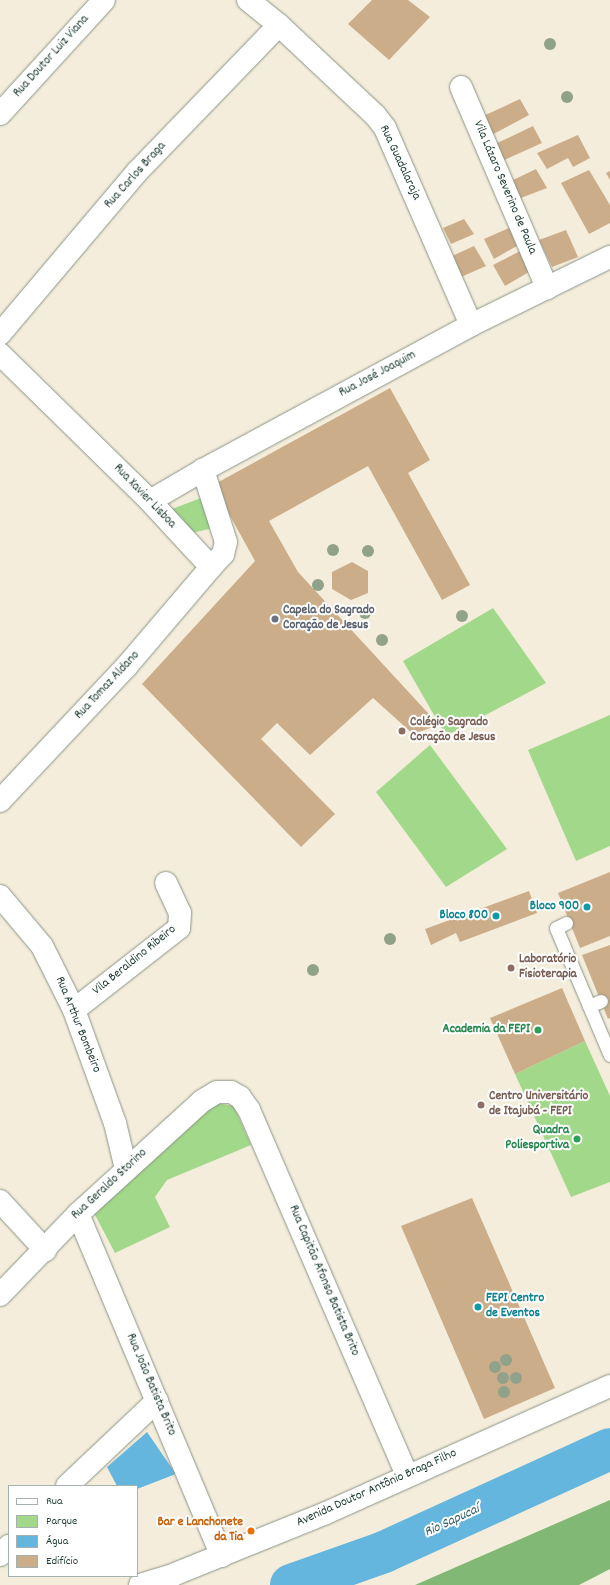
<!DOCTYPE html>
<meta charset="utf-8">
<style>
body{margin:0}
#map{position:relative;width:610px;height:1585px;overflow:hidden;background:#f5eddb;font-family:Dekko,sans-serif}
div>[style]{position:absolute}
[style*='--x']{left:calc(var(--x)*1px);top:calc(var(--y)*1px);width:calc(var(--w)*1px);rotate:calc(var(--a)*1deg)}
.green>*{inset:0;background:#a2d889}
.forest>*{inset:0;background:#81b875}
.water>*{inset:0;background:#64b6df}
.river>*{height:42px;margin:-21px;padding:0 21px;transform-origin:21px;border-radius:21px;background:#64b6df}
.building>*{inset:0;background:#ccad89}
.roads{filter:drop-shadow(0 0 1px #8a9588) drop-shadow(0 0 1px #8a9588)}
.service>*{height:13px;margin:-6.5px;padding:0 6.5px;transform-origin:6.5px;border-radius:6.5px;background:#fff}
.minor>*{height:22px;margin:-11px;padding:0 11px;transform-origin:11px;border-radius:11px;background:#fff}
.trees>*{width:12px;height:12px;margin:-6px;border-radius:50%;background:#91a28b}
.dots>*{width:11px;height:11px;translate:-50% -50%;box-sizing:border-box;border:2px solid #fff;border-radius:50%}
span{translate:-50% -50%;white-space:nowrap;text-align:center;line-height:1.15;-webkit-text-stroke:4px #fff;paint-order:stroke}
.street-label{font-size:13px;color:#1f3d34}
.worship-label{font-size:13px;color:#5b616d;font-weight:700}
.left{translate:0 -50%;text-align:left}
.education-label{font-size:13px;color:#785e54;font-weight:700}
.culture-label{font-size:13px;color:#0d838f;font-weight:700}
.right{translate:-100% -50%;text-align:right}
.leisure-label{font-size:13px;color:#27864d;font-weight:700}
.food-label{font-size:13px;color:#c56008;font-weight:700}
.water-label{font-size:14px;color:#346167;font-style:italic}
.legend{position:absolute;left:8px;top:1485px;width:130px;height:92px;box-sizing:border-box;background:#fff;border:1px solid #a5b1ae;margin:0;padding:5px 7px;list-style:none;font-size:12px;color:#1f3d34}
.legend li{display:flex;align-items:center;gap:8px;height:20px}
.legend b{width:20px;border:1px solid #a5b1ae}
</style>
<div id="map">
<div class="green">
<div style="clip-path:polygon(201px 498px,213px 528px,192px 533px,172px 509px)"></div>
<div style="clip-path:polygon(493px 608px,546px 683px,446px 736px,403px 661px)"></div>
<div style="clip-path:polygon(610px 715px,610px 846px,576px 861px,528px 750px)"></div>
<div style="clip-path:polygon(430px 745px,507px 849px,446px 887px,376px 792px)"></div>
<div style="clip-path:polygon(585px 1041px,610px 1096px,610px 1182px,571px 1197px,515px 1074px)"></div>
<div style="clip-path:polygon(216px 1103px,234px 1106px,251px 1145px,167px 1180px,155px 1197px,170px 1227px,115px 1253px,94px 1213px)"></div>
</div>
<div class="forest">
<div style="clip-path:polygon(610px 1500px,610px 1569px,579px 1585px,415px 1585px)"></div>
</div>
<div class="water">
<div style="clip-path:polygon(147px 1432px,176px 1474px,137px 1489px,137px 1486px,117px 1486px,107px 1467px)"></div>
</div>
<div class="river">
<div style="--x:291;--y:1585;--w:99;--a:-19.5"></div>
<div style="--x:384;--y:1552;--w:248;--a:-24.5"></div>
</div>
<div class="building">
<div style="clip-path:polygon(372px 0,408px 0,430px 17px,389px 60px,348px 24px)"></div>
<div style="clip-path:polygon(520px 99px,529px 115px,486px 138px,479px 118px)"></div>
<div style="clip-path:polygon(533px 126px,542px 143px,502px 161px,493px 145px)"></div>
<div style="clip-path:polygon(578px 135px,590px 158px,573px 167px,568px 158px,547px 169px,537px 153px)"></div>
<div style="clip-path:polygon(536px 169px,547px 188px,518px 199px,511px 181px)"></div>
<div style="clip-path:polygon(589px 170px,610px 205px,610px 223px,589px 234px,561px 183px)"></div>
<div style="clip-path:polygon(610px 171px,610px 180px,606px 173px)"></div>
<div style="clip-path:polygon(464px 219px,474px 234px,451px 244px,443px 228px)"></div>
<div style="clip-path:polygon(511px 227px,522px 243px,494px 259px,484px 239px)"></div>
<div style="clip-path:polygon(566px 230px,578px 257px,552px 267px,539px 240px)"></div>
<div style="clip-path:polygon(474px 246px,486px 266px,461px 277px,450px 257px)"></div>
<div style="clip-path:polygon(524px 249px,534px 269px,505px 286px,493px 265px)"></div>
<div style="clip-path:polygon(390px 388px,430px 460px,408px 473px,470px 585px,442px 600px,368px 466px,269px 521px,298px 572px,439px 725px,413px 734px,373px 698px,310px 755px,277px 723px,261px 739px,335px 814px,301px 847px,142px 684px,255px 561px,213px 485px)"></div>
<div style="clip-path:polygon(352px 562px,368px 571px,368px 593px,351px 600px,332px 589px,332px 572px)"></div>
<div style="clip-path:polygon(610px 872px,610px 936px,580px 948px,558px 893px)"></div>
<div style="clip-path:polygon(529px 891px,537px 913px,460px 942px,456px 933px,431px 945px,425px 929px)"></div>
<div style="clip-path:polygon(610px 945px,610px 1018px,608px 1019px,582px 955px)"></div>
<div style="clip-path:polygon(562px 988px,585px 1041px,515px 1074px,490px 1018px)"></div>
<div style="clip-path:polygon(472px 1198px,555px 1388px,484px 1419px,401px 1226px)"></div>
</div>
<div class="roads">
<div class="service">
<div style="--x:566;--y:923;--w:11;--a:153"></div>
<div style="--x:556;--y:928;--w:138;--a:67"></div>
<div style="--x:589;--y:1006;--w:13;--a:-23"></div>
</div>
<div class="minor">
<div style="--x:248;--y:0;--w:40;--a:39"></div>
<div style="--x:279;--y:25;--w:132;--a:43.2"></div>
<div style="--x:375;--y:115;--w:16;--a:52"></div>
<div style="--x:385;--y:128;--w:215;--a:66.4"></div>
<div style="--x:461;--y:87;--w:219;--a:66.8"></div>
<div style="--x:0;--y:114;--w:154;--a:-47.6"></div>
<div style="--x:0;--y:334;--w:212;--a:-49.8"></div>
<div style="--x:137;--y:172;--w:204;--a:-46"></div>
<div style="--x:0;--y:354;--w:210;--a:44.4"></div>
<div style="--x:150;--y:501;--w:90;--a:47.3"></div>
<div style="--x:211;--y:567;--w:18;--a:-47"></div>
<div style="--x:223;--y:554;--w:12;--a:-76"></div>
<div style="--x:226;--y:542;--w:76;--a:-107.7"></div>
<div style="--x:150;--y:501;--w:61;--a:-30.3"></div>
<div style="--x:203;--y:470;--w:305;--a:-28.4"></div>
<div style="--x:471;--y:325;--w:155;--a:-26.1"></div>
<div style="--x:0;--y:801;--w:184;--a:-46.8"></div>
<div style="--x:126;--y:667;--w:131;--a:-49.6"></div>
<div style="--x:0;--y:896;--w:65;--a:50"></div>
<div style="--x:42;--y:946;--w:72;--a:63.4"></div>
<div style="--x:74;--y:1010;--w:120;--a:70.1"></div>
<div style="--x:115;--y:1123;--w:47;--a:76.6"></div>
<div style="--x:74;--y:1010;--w:133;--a:-38"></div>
<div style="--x:179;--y:928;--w:15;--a:-86"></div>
<div style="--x:180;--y:913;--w:33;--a:-115"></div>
<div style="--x:0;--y:1201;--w:67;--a:47.4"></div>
<div style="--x:78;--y:1214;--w:371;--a:67.2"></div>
<div style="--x:0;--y:1295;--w:112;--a:-46.1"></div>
<div style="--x:78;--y:1214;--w:168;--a:-42.3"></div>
<div style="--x:202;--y:1101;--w:17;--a:-31"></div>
<div style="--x:217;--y:1092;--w:14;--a:0"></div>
<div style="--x:231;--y:1092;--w:10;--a:29"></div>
<div style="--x:240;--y:1097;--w:16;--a:55"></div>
<div style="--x:249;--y:1110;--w:398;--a:66.6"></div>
<div style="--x:67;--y:1486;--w:124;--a:-43.4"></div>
<div style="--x:0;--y:1555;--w:13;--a:-45"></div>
<div style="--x:140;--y:1585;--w:37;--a:-17"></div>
<div style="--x:175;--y:1574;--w:163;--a:-22"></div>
<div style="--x:326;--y:1513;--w:311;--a:-24.1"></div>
</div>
</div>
<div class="trees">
<div style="left:550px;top:44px"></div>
<div style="left:567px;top:97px"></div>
<div style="left:333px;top:550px"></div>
<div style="left:368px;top:551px"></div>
<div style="left:318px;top:585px"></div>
<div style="left:365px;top:613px"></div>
<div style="left:462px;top:616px"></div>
<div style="left:382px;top:640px"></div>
<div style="left:390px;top:939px"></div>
<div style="left:313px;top:970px"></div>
<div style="left:506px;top:1360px"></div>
<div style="left:495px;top:1367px"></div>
<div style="left:503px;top:1378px"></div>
<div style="left:516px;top:1378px"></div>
<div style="left:504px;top:1392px"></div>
</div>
<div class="dots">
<div style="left:275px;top:619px;background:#6b7280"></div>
<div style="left:402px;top:731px;background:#8d6e63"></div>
<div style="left:587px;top:907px;background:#0f9aa8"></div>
<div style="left:496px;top:916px;background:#0f9aa8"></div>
<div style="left:511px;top:968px;background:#8d6e63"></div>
<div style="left:538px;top:1030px;background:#2e9e5b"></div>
<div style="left:481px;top:1105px;background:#8d6e63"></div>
<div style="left:577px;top:1139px;background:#2e9e5b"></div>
<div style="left:478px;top:1307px;background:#0f9aa8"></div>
<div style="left:251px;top:1531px;background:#e8710a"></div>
</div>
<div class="street-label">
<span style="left:52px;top:57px;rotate:-48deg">Rua Doutor Luiz Viana</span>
<span style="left:399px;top:163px;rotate:65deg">Rua Guadalaraja</span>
<span style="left:136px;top:176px;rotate:-48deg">Rua Carlos Braga</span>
<span style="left:504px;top:188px;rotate:67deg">Vila Lázaro Severino de Paula</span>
<span style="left:378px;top:375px;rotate:-28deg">Rua José Joaquim</span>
<span style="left:144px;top:497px;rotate:46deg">Rua Xavier Lisboa</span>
<span style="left:108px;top:686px;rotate:-47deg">Rua Tomaz Aldano</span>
<span style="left:135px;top:961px;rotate:-39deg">Vila Beraldino Ribeiro</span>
<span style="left:77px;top:1025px;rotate:68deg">Rua Arthur Bombeiro</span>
<span style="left:110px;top:1185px;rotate:-43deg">Rua Geraldo Storino</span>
<span style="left:323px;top:1281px;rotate:67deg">Rua Capitão Afonso Batista Brito</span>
<span style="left:150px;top:1385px;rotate:67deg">Rua João Batista Brito</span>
<span style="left:377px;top:1489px;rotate:-24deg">Avenida Doutor Antônio Braga Filho</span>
</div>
<div class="worship-label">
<span class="left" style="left:283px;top:619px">Capela do Sagrado<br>Coração de Jesus</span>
</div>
<div class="education-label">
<span class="left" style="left:410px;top:731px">Colégio Sagrado<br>Coração de Jesus</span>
<span class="left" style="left:519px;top:968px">Laboratório<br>Fisioterapia</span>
<span class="left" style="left:489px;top:1105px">Centro Universitário<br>de Itajubá - FEPI</span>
</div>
<div class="culture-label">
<span class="right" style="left:579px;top:907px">Bloco 900</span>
<span class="right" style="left:488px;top:916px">Bloco 800</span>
<span class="left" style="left:486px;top:1307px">FEPI Centro<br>de Eventos</span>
</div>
<div class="leisure-label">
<span class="right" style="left:530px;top:1030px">Academia da FEPI</span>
<span class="right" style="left:569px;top:1139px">Quadra<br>Poliesportiva</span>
</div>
<div class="food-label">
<span class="right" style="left:243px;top:1531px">Bar e Lanchonete<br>da Tia</span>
</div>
<div class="water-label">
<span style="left:452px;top:1521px;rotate:-25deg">Rio Sapucaí</span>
</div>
<ul class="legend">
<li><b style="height:5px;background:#fff"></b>Rua</li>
<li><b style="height:11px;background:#a2d889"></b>Parque</li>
<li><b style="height:11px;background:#64b6df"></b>Água</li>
<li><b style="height:11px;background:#ccad89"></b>Edifício</li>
</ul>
</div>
